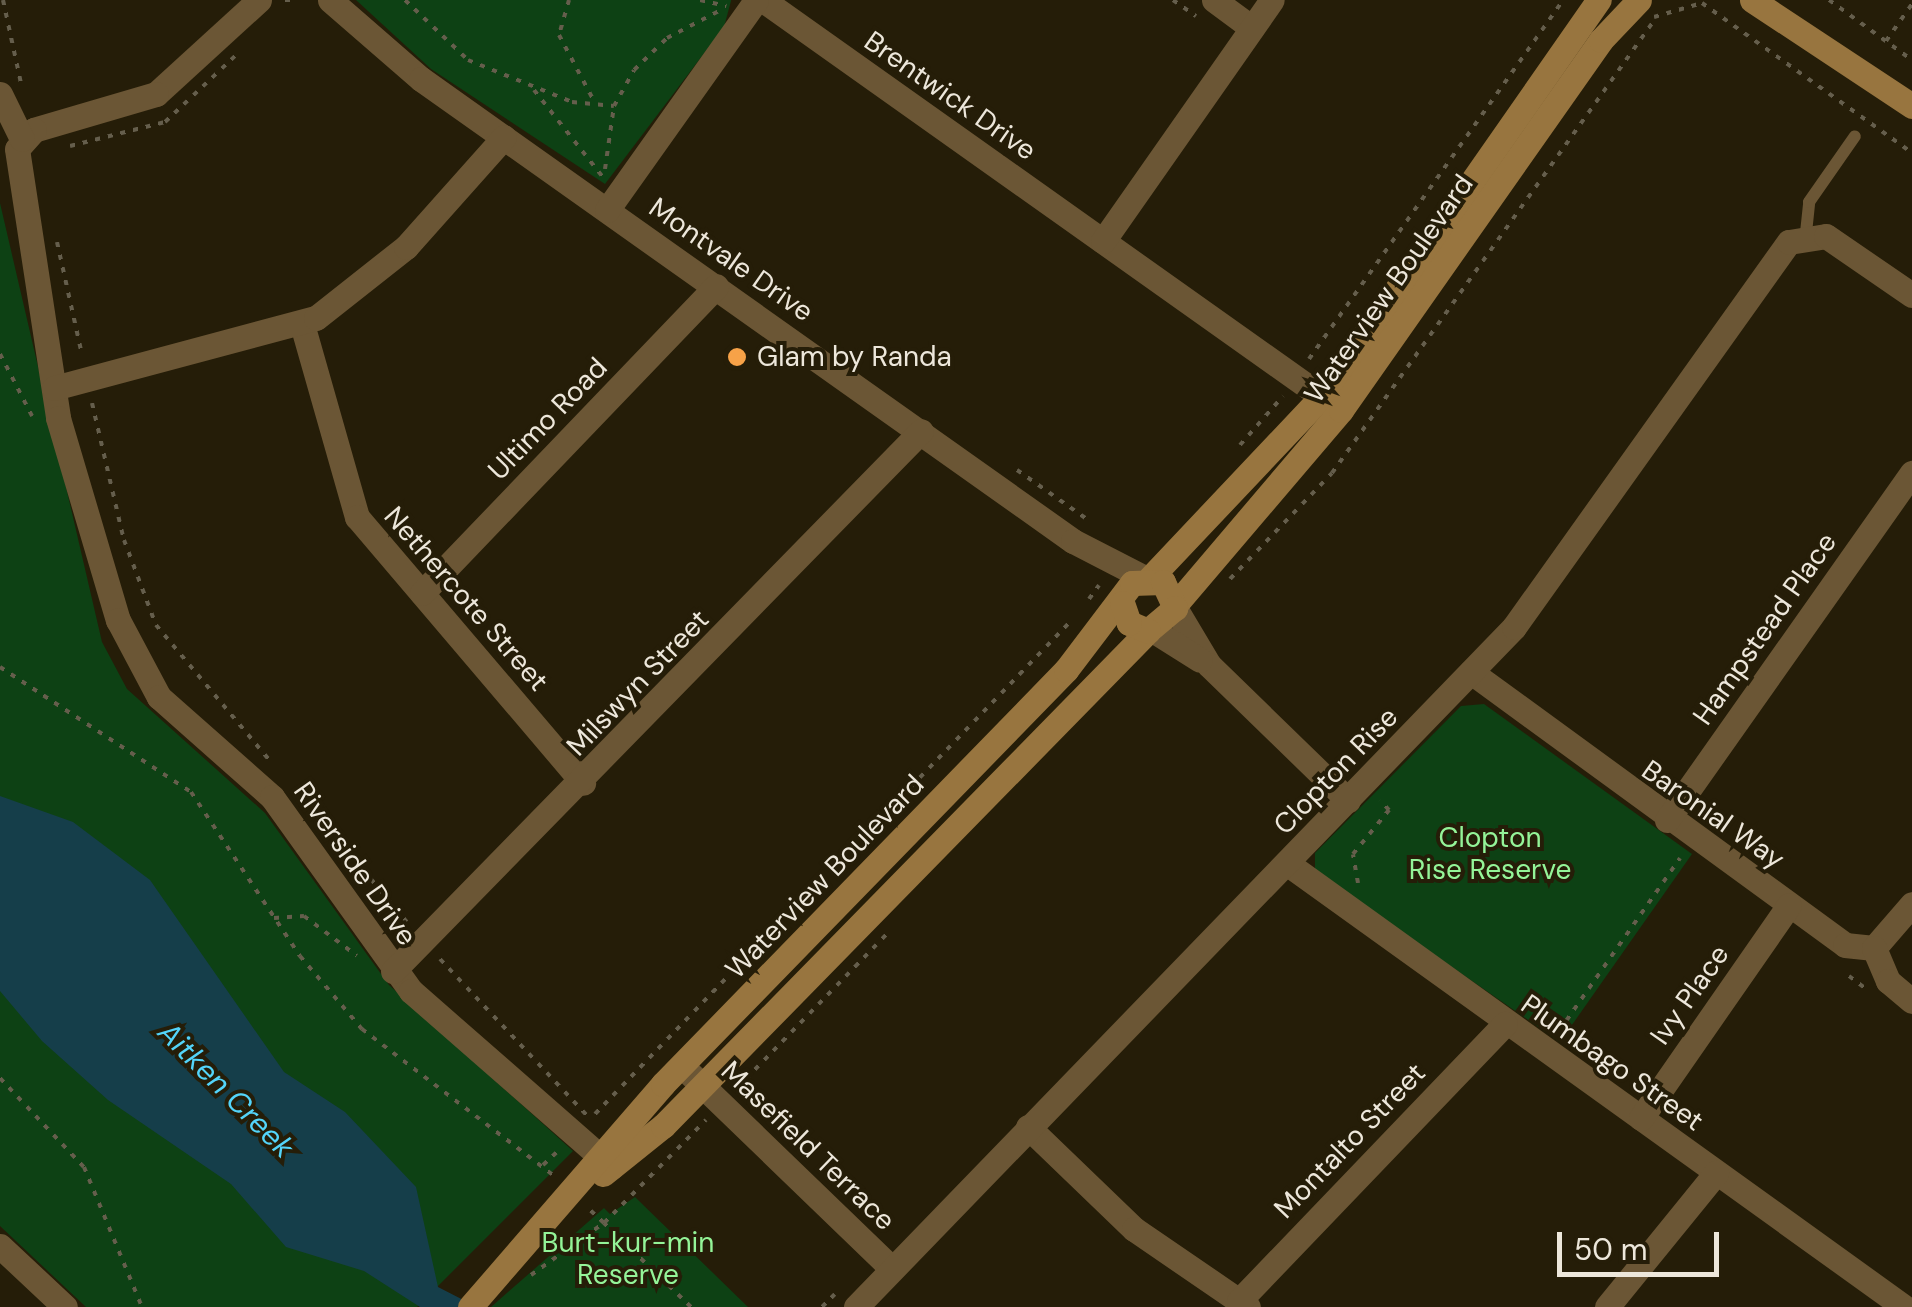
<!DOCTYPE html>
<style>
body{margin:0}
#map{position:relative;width:1912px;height:1307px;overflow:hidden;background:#251d08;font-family:"DM Sans",sans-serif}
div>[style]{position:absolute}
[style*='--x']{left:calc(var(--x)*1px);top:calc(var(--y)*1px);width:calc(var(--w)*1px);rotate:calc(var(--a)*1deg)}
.green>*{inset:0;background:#0d4114}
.water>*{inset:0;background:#153e4a}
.path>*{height:4px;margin-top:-2px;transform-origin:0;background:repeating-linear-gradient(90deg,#655e4c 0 5px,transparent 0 13px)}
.lane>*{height:12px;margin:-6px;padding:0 6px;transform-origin:6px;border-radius:6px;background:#6b5635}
.street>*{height:25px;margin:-12.5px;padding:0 12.5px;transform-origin:12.5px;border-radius:12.5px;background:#6b5635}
.secondary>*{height:25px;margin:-12.5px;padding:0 12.5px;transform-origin:12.5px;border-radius:12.5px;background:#98753f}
.dots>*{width:28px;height:28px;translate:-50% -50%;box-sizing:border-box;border:5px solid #251d08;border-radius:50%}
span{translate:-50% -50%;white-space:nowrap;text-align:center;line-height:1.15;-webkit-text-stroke:8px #251d08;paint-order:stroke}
.street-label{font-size:28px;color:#ede7db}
.poi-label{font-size:28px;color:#ede7db}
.left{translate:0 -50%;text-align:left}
.park-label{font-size:28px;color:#94f498}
.water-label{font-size:30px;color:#53d4f9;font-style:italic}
.scale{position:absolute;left:1557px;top:1232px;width:162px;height:45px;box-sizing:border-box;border:5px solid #ede7db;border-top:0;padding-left:12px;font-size:30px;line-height:35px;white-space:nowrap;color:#ede7db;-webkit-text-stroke:8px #251d08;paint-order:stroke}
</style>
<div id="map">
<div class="green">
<div style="clip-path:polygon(356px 0,731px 0,731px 1px,724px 27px,605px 184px,431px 69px)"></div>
<div style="clip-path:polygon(0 203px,102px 642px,127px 689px,265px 813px,389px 985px,573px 1151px,417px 1307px,86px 1307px,0 1226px)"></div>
<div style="clip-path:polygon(1484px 704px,1692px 854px,1560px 1042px,1315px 872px,1315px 853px,1461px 706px)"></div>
<div style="clip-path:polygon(635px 1197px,748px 1307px,491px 1307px,604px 1208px,610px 1214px)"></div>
</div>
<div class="water">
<div style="clip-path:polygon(0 796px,73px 822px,150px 880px,284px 1072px,345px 1112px,416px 1187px,438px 1287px,477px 1307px,420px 1307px,364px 1271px,286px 1247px,231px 1184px,108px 1100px,42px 1041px,0 991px)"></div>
</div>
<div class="path">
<div style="--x:3;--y:0;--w:85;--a:77.8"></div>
<div style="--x:285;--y:0;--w:8;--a:0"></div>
<div style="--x:405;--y:0;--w:87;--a:43.6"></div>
<div style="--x:468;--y:60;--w:112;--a:22"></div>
<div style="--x:572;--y:102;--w:42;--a:5.4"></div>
<div style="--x:569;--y:0;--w:36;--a:106"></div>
<div style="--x:559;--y:35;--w:77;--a:62.1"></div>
<div style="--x:700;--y:0;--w:27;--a:13"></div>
<div style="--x:1173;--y:0;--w:28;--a:35"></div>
<div style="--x:1829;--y:0;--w:102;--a:35.9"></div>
<div style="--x:1654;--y:17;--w:50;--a:-16.3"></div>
<div style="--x:1702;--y:3;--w:258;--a:35.5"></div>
<div style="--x:1886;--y:41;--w:45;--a:-54.9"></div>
<div style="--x:534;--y:90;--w:110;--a:51.7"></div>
<div style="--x:70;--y:146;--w:98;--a:-14.2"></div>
<div style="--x:165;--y:122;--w:96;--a:-43.3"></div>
<div style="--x:605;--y:169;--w:64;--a:-81.9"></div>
<div style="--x:614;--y:106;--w:41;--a:-60.9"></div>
<div style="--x:634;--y:70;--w:46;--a:-44.1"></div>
<div style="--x:667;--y:38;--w:59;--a:-27.4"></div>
<div style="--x:57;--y:242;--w:116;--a:77.5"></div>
<div style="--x:0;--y:354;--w:70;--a:62.7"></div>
<div style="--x:1309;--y:359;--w:440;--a:-54.7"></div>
<div style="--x:92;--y:403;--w:141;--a:76.9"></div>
<div style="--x:124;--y:540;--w:91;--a:69.4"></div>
<div style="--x:156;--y:625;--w:179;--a:50"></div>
<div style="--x:1240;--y:445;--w:65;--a:-48.7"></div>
<div style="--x:1017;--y:470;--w:90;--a:35.1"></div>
<div style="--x:1230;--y:579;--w:147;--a:-46.1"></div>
<div style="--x:1332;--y:473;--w:554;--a:-54.56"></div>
<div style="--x:1089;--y:599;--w:17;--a:-54"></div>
<div style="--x:0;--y:667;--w:228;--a:33.2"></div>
<div style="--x:191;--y:792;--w:197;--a:56.4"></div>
<div style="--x:300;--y:956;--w:96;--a:49.7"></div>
<div style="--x:362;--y:1029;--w:242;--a:37.4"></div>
<div style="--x:304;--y:799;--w:160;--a:50.1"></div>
<div style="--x:1358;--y:883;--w:29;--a:-100"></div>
<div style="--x:1353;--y:854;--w:57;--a:-50.7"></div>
<div style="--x:1389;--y:810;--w:13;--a:-132"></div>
<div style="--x:274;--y:918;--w:30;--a:-4"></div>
<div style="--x:304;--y:916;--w:66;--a:37"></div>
<div style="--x:440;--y:959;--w:219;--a:46.8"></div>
<div style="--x:1849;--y:976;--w:20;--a:37"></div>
<div style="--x:1559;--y:1031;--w:211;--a:-55"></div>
<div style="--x:0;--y:1078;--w:122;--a:46.7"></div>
<div style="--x:84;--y:1167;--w:152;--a:67.5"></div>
<div style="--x:737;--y:1088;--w:215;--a:-45.8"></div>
<div style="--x:595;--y:1114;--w:685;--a:-46.01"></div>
<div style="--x:543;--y:1165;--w:22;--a:-43"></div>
<div style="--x:531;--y:1275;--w:90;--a:-35.5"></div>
<div style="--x:604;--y:1223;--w:25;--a:-137"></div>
<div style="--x:691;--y:1307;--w:121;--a:-136"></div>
<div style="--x:604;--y:1223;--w:145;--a:-45.3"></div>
<div style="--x:822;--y:1307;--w:18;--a:-45"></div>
</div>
<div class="lane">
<div style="--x:1806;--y:233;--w:31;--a:-84"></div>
<div style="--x:1809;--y:202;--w:80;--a:-55.1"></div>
</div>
<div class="street">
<div style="--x:259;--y:0;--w:139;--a:137.6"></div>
<div style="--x:156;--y:94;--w:127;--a:163.6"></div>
<div style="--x:34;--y:130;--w:25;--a:132"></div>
<div style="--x:17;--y:149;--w:272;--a:81.3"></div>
<div style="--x:58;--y:418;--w:211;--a:73.5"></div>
<div style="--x:118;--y:620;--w:87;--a:62"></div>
<div style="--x:159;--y:697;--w:151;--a:41.5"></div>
<div style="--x:272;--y:797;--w:239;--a:54.4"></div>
<div style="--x:411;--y:991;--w:267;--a:41.2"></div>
<div style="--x:330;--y:0;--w:121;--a:41"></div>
<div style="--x:421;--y:79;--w:799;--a:35.32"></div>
<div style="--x:1073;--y:541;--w:81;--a:27.2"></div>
<div style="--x:763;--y:0;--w:705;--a:35.36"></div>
<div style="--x:1214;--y:0;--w:47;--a:36.4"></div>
<div style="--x:0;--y:94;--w:50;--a:63.9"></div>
<div style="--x:607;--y:210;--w:257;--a:-54.6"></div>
<div style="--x:1103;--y:241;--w:294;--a:-55"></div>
<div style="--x:302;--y:324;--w:201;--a:74.1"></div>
<div style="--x:357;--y:517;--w:349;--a:49.6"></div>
<div style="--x:54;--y:388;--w:271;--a:-15"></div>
<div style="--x:316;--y:318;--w:115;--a:-38.3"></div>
<div style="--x:406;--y:247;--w:147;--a:-48.3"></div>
<div style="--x:422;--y:593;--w:425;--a:-46.2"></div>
<div style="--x:1175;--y:608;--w:66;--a:59.2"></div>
<div style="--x:1209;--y:665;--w:194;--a:44.2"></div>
<div style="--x:1154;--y:631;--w:54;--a:32.2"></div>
<div style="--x:1471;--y:672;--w:463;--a:36.1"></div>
<div style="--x:1845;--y:945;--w:29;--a:6"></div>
<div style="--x:1874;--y:948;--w:58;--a:-49.2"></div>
<div style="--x:1667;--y:820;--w:425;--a:-54.8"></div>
<div style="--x:1288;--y:864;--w:759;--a:35.72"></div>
<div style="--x:1874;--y:948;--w:36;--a:67"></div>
<div style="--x:1888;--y:981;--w:31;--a:40"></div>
<div style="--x:393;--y:971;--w:755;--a:-45.64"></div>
<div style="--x:682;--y:1066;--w:292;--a:44"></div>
<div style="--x:1641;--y:1118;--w:259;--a:-55.2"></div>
<div style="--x:1028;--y:1127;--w:147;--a:43.9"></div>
<div style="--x:1134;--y:1229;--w:138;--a:34.4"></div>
<div style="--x:0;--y:1246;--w:89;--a:43.2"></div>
<div style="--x:1239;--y:1301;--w:384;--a:-46.2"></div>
<div style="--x:856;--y:1307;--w:946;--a:-45.94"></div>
<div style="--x:1514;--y:627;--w:473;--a:-54.5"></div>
<div style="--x:1789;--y:242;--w:37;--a:-9"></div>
<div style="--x:1826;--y:236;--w:104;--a:34.5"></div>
<div style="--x:1607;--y:1307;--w:173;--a:-50.9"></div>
</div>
<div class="secondary">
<div style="--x:1752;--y:0;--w:192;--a:33.5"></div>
<div style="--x:1150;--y:578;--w:252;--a:-46.6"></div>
<div style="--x:1323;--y:395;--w:482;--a:-55.1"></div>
<div style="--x:1176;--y:604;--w:255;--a:-49.6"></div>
<div style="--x:1341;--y:410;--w:452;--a:-54.9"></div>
<div style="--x:1601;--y:40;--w:55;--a:-46.5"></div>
<div style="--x:603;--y:1174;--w:77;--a:-38.7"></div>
<div style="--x:663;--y:1126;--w:693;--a:-45.58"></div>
<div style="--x:470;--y:1307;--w:295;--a:-49.1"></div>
<div style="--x:663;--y:1084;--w:578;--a:-45.77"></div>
<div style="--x:1066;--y:670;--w:109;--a:-52.8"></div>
<div style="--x:1132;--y:583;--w:31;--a:-2"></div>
<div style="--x:1163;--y:582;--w:29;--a:65"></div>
<div style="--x:1175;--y:608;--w:35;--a:140"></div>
<div style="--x:1148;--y:631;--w:21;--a:-157"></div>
<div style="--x:1129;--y:623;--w:21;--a:-109"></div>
</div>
<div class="dots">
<div style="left:737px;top:357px;background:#f7a248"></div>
</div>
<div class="street-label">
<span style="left:950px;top:96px;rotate:35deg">Brentwick Drive</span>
<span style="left:731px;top:260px;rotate:35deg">Montvale Drive</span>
<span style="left:1389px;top:289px;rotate:-55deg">Waterview Boulevard</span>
<span style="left:548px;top:419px;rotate:-46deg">Ultimo Road</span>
<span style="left:466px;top:599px;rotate:49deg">Nethercote Street</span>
<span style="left:1765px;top:629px;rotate:-55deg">Hampstead Place</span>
<span style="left:638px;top:683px;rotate:-46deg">Milswyn Street</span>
<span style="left:1336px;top:771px;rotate:-46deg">Clopton Rise</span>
<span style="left:1713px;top:815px;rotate:35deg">Baronial Way</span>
<span style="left:355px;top:864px;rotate:55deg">Riverside Drive</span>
<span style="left:825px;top:877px;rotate:-46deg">Waterview Boulevard</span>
<span style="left:1690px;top:995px;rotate:-55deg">Ivy Place</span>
<span style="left:1612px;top:1063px;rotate:35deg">Plumbago Street</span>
<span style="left:1350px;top:1141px;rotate:-46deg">Montalto Street</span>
<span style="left:808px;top:1146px;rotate:44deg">Masefield Terrace</span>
</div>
<div class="poi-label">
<span class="left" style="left:757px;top:357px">Glam by Randa</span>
</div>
<div class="park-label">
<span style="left:1490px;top:854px">Clopton<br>Rise Reserve</span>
<span style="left:628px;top:1259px">Burt-kur-min<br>Reserve</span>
</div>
<div class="water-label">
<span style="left:226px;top:1090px;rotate:45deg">Aitken Creek</span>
</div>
<div class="scale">50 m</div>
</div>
